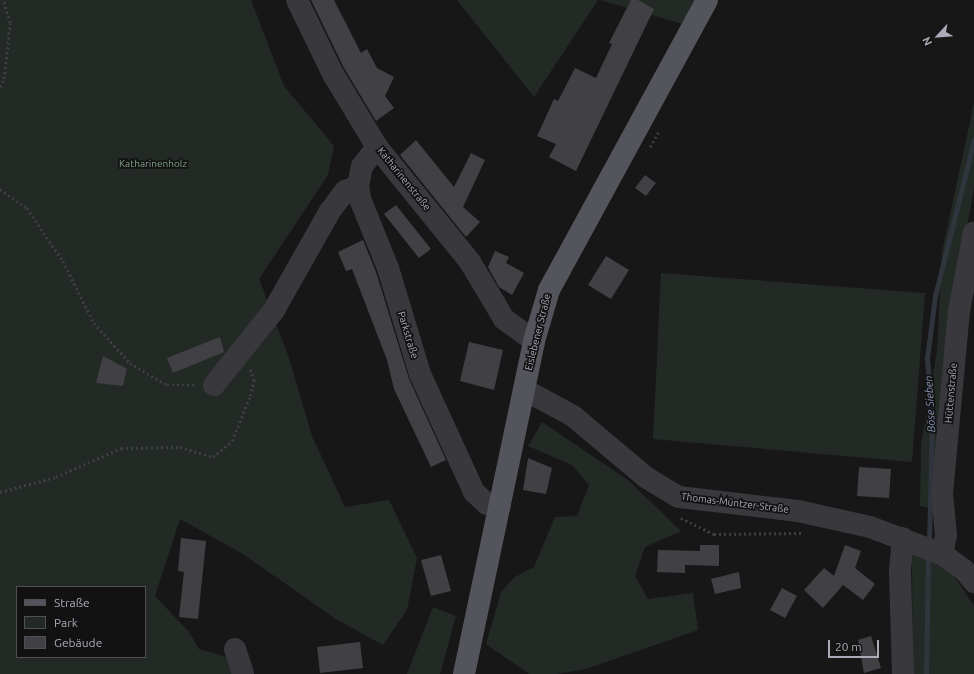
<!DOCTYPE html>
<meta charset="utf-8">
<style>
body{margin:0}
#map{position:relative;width:974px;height:674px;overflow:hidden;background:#171718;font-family:Ubuntu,sans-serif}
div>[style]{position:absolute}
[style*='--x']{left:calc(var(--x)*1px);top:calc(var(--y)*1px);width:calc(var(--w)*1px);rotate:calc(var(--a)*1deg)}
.green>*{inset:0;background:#232a25}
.stream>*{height:5px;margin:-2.5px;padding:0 2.5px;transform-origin:2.5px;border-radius:2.5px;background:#30343d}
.building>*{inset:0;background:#414145}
.path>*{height:2.5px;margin-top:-1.25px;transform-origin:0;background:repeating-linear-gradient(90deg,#3e3e44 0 2px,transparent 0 5px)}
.minor>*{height:22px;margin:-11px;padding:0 11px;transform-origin:11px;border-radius:11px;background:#38383d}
.major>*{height:22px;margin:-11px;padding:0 11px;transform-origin:11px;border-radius:11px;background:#54545c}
span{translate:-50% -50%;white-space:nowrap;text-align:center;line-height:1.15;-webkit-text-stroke:3.5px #121213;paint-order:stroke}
.park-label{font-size:10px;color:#83a08b}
.street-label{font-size:10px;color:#aaabb7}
.water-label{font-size:11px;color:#8491af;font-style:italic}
.legend{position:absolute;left:16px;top:586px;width:130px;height:72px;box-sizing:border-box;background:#121213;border:1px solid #4f4f55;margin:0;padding:5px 7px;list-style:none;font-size:12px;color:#aaabb7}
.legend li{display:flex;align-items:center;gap:8px;height:20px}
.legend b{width:20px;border:1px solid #4f4f55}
.north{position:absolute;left:918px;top:16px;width:40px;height:40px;-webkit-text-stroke:3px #121213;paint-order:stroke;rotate:244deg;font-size:11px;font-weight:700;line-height:16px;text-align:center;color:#aaabb7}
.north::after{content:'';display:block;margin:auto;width:14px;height:18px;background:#aaabb7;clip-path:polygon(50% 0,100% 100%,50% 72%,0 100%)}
.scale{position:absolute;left:828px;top:640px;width:51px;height:18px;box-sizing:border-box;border:2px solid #aaabb7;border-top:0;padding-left:5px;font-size:12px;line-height:14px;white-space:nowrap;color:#aaabb7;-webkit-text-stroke:3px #121213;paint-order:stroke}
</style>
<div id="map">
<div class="green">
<div style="clip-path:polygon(evenodd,0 0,251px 0,284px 86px,334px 146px,328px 175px,259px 279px,289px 358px,312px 436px,345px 507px,389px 500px,417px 558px,407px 610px,383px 645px,336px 619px,243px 554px,180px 519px,155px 596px,189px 632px,199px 649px,230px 658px,235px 674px,0 674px,0 0,17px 587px,145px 587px,145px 657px,17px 657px,17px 587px)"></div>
<div style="clip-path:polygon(457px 0,598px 0,534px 97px)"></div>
<div style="clip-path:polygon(600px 0,707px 0,693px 27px)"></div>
<div style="clip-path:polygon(974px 103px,974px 187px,959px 275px,936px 510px,920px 506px,921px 444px,937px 351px,942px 252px)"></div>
<div style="clip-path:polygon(661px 273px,925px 293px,912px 462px,653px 439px)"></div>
<div style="clip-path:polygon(542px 422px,628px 480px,681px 531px,645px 547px,635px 576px,648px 599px,693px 593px,698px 630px,586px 669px,557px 674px,529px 674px,486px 644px,501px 592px,515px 577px,534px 567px,555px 517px,577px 516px,589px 485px,572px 465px,528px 446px)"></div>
<div style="clip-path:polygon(912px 554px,935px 561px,954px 576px,974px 606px,974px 674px,913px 674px)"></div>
<div style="clip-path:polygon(433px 607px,456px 616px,440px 674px,407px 674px)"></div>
</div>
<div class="stream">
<div style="--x:929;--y:543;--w:122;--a:-88.6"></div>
<div style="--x:932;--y:421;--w:63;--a:-94.5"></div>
<div style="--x:927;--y:358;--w:63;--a:-82.6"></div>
<div style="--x:935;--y:296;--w:161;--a:-76"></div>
<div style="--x:926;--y:674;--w:119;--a:-89"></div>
</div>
<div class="building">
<div style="clip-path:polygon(311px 0,334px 0,361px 53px,367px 49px,377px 68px,394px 77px,385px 96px,394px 108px,376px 121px,344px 68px)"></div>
<div style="clip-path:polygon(631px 0,638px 0,654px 9px,576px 171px,549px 157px,556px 144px,537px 136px,554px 99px,558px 101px,575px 68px,596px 78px,612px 44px,609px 43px)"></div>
<div style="clip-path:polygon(416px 140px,454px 187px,471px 153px,485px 160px,463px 207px,480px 222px,466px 237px,400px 155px)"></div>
<div style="clip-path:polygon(645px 175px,656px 183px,646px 196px,635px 188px)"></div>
<div style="clip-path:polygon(396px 205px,431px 249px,419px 258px,384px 214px)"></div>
<div style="clip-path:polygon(363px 240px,376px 272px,409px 379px,446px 460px,431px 467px,394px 389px,387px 360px,352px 269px,346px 271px,338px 252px)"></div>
<div style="clip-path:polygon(495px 251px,509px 257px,506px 263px,524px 273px,512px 295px,499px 287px,488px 267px)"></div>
<div style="clip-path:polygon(606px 256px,629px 270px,611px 299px,588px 285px)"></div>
<div style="clip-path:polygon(220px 337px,224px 352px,173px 373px,167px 358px)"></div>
<div style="clip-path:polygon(469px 342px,503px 350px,494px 390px,460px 381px)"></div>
<div style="clip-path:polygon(103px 356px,127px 369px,123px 386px,96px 383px)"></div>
<div style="clip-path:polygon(528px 458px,552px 468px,546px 494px,523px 490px)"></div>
<div style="clip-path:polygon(859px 467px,891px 469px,889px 498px,857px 496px)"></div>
<div style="clip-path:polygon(181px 538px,206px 541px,198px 619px,179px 617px,184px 572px,178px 571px)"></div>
<div style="clip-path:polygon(700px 545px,719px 545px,719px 566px,685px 565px,685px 573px,657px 572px,658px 550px,700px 551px)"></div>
<div style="clip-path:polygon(845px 545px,861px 551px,855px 568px,875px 584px,863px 600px,843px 585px,823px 608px,804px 590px,824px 568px,834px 576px)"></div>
<div style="clip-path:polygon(441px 555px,451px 591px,431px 596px,421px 560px)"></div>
<div style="clip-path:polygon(739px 572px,741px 588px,715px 594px,711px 579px)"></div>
<div style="clip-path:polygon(782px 588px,797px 596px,785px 618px,770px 610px)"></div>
<div style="clip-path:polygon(871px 636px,881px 668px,864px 673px,858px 640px)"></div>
<div style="clip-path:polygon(360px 642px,363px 668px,320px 673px,317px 647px)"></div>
</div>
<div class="path">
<div style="--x:0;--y:87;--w:9;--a:-63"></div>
<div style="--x:4;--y:79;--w:56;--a:-83.9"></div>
<div style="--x:10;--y:23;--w:24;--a:-107"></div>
<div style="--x:650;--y:147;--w:18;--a:-61"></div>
<div style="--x:0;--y:189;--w:33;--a:35"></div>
<div style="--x:27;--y:208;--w:64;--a:55.8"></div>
<div style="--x:63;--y:261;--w:69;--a:63.4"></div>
<div style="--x:94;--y:323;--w:54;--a:48"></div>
<div style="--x:130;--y:363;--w:43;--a:30.7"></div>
<div style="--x:167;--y:385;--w:28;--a:0"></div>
<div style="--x:0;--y:492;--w:58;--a:-15"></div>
<div style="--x:56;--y:477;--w:71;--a:-24"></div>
<div style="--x:121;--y:448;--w:59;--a:-1"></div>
<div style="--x:180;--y:447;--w:34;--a:17"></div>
<div style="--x:213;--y:457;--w:25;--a:-40"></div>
<div style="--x:232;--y:441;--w:48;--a:-68.2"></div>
<div style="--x:250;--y:396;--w:16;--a:-75"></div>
<div style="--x:254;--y:381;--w:13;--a:-108"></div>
<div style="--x:681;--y:518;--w:37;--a:26"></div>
<div style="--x:714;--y:534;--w:88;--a:-0.7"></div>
</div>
<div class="minor">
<div style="--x:297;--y:0;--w:82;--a:64.1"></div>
<div style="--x:333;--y:74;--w:85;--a:58.9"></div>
<div style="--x:377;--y:147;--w:148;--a:51"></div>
<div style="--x:470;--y:262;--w:66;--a:59.2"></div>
<div style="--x:504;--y:319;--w:37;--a:36"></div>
<div style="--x:377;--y:147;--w:24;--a:128"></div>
<div style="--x:362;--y:166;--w:20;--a:101"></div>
<div style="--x:358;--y:186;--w:13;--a:81"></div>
<div style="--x:360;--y:199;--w:74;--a:67.9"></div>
<div style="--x:388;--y:268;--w:111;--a:73.2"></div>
<div style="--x:420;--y:374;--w:130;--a:65.4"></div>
<div style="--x:474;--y:492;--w:18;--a:43"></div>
<div style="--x:487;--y:504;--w:13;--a:13"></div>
<div style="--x:214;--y:385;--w:96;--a:-51.3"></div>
<div style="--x:274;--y:310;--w:114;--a:-60.5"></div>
<div style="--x:330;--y:211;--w:25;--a:-53"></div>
<div style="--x:345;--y:191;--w:14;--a:-21"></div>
<div style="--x:525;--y:390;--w:55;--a:28.4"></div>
<div style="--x:573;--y:416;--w:97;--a:40"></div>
<div style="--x:647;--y:478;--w:37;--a:31"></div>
<div style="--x:679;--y:497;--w:120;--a:6.7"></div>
<div style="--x:798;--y:511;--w:74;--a:12.5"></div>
<div style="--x:870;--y:527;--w:77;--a:20.6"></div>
<div style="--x:942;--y:554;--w:27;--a:36"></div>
<div style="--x:964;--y:570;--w:16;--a:50"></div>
<div style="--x:942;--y:554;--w:19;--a:-78"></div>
<div style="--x:946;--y:535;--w:41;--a:-95.6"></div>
<div style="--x:942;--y:494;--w:184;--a:-84.7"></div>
<div style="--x:959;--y:311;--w:80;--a:-79.2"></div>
<div style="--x:235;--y:649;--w:26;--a:72"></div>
<div style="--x:903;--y:674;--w:103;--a:-91.7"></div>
<div style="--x:900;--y:571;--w:33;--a:-85"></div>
</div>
<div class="major">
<div style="--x:464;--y:674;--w:340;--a:-78.1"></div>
<div style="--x:534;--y:341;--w:53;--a:-73.6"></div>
<div style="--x:549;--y:290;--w:330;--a:-61.4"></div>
</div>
<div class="park-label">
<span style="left:153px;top:164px">Katharinenholz</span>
</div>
<div class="street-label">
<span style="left:404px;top:179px;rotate:51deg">Katharinenstraße</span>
<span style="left:538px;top:332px;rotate:-76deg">Eislebener Straße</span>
<span style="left:408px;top:335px;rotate:73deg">Parkstraße</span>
<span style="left:951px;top:393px;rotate:-85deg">Hüttenstraße</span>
<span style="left:735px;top:503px;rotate:7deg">Thomas-Müntzer-Straße</span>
</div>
<div class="water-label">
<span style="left:930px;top:404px;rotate:-93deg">Böse Sieben</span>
</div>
<ul class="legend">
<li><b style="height:5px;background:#54545c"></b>Straße</li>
<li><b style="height:11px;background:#232a25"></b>Park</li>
<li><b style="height:11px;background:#414145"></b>Gebäude</li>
</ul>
<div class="north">N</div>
<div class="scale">20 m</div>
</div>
